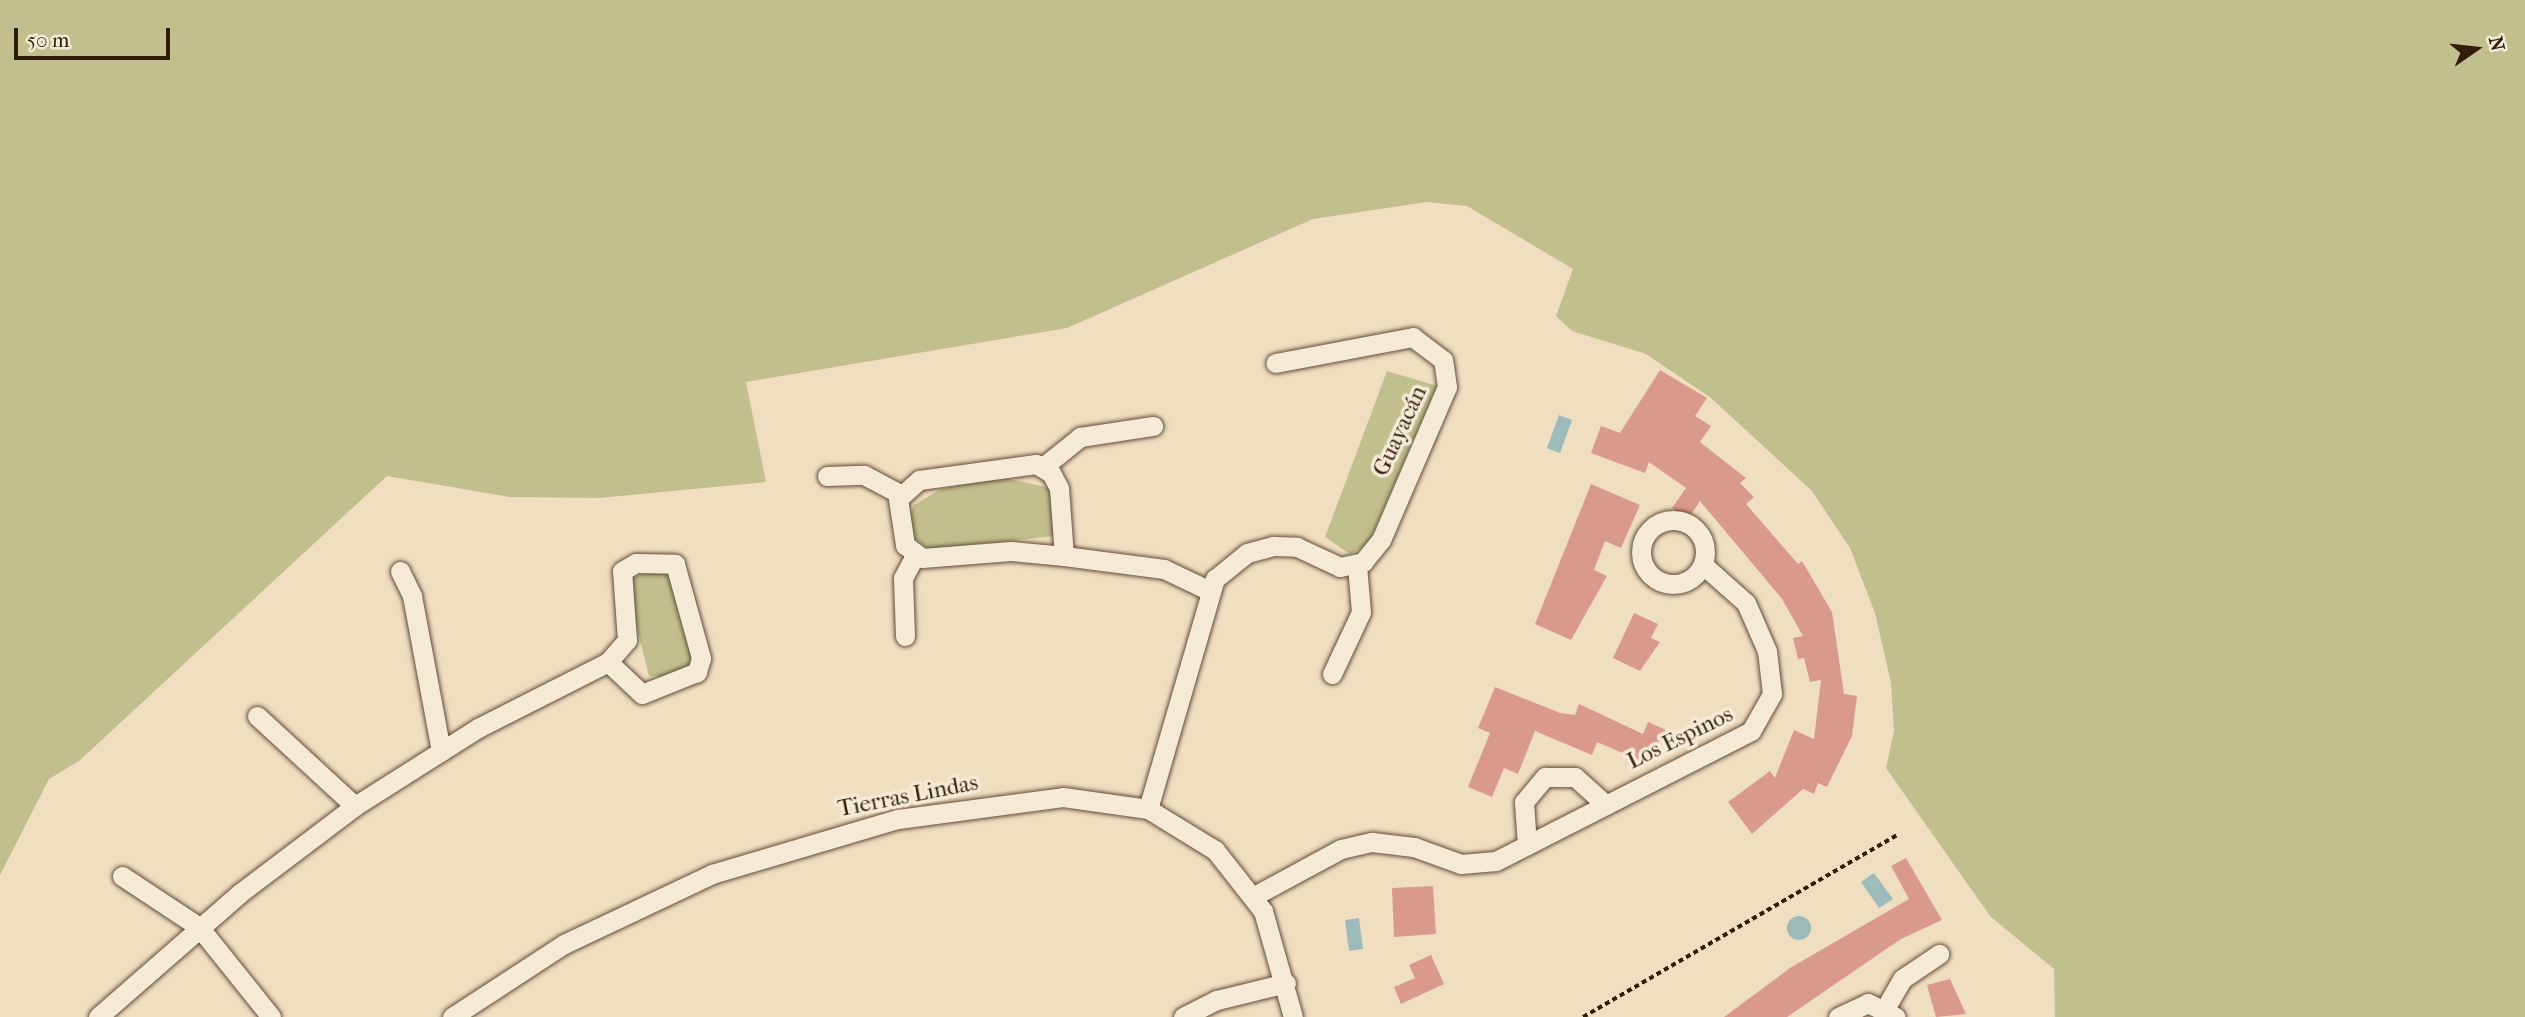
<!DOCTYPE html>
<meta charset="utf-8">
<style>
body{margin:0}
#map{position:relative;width:2525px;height:1017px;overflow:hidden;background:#f0dec0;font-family:"IM FELL French Canon",serif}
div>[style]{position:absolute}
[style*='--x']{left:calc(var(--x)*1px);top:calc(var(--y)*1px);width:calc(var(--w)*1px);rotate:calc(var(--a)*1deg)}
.green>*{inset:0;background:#c1bf8d}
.water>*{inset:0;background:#9dbbbb}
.round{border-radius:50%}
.building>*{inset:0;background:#da998d}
.path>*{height:3.5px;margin-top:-1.75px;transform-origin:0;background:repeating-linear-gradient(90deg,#311d0a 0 5px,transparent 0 8.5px)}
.roads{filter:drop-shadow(0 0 2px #614d38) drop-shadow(0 0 2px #614d38)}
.street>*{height:19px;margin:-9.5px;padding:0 9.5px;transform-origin:9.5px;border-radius:9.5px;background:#f5ead6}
.street>.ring{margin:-9.5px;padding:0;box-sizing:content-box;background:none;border:19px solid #f5ead6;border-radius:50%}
span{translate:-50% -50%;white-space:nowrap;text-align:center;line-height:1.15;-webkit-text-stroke:7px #f5ead6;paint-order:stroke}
.street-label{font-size:23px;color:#311d0a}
.north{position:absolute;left:2441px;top:14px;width:70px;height:70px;-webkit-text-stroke:5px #f5ead6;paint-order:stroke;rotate:76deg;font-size:19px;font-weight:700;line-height:28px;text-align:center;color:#311d0a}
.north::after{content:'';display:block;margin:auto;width:24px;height:32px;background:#311d0a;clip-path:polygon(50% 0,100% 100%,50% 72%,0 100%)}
.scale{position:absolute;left:14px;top:28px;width:156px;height:32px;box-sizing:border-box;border:4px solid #311d0a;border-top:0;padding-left:9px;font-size:21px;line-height:24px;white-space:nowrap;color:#311d0a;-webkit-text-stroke:5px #f5ead6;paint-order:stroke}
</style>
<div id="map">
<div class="green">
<div style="clip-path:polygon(0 0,2525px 0,2525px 1017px,2055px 1017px,2054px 969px,1990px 916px,1886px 768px,1894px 731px,1891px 683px,1875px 613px,1850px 548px,1812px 491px,1711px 398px,1646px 354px,1572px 331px,1556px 316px,1573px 269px,1467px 206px,1427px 202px,1313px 219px,1067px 328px,746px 382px,766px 482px,599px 498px,510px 497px,387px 476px,79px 761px,49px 779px,0 875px)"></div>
<div style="clip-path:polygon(1387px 371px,1437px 386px,1368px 544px,1350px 554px,1325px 537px)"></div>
<div style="clip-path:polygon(1000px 477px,1050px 488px,1055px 536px,930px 549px,913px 537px,908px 520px,914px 505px,941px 489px)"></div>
<div style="clip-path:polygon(646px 572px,671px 572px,694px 665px,676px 676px,649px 676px,626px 583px)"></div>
</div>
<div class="water">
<div style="clip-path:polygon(1559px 415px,1572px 420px,1560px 453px,1547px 448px)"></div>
<div style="clip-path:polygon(1874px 873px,1893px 899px,1879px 908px,1861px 882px)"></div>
<div class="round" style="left:1787px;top:916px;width:24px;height:24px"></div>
<div style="clip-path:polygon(1359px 918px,1363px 949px,1349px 951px,1345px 920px)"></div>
</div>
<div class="building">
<div style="clip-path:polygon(1660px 370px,1707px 398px,1695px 416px,1711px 426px,1700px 442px,1746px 478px,1740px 483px,1754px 497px,1746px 504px,1798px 564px,1802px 561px,1832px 612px,1844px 694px,1857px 696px,1852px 736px,1827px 787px,1818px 783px,1814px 794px,1803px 789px,1752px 834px,1728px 802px,1770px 771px,1775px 778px,1794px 730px,1814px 739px,1821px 680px,1810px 682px,1804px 658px,1798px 659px,1793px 638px,1803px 636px,1782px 599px,1700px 501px,1688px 519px,1672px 508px,1686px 488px,1649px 462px,1645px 473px,1591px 453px,1601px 426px,1620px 433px)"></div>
<div style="clip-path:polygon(1591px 484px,1640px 505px,1621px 548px,1605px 541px,1594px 570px,1607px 576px,1571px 640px,1535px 624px)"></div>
<div style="clip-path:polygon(1634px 613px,1658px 624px,1651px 638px,1660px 642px,1640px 671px,1613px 658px)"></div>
<div style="clip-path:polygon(1495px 687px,1560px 713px,1575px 715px,1579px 704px,1643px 734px,1648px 722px,1666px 730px,1646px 763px,1597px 742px,1592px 755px,1535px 731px,1518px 774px,1504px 768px,1492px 797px,1468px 787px,1490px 733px,1478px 728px)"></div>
<div style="clip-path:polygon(1906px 858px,1942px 920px,1901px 939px,1787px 1017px,1724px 1017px,1790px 968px,1909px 899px,1891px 866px)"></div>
<div style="clip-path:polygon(1433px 886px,1436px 934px,1394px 937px,1392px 888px)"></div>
<div style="clip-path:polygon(1431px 955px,1444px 984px,1401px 1004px,1394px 987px,1415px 978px,1409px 965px)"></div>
<div style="clip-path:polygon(1950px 979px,1966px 1014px,1936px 1017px,1927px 985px)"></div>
</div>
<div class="path">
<div style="--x:1583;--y:1017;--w:365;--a:-30.1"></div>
</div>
<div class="roads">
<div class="street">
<div style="--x:1043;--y:467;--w:48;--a:-39"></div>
<div style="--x:1080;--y:437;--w:74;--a:-8.6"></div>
<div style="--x:827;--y:476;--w:37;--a:-2"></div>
<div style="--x:864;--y:475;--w:41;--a:27.8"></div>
<div class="ring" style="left:1641px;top:520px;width:45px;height:45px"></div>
<div style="--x:1064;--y:556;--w:68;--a:-94.2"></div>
<div style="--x:1059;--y:488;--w:17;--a:-118"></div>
<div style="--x:1051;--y:473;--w:17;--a:-149"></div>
<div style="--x:1036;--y:464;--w:118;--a:172.2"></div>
<div style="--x:919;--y:480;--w:28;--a:138"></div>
<div style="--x:898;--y:499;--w:47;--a:81.3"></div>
<div style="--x:905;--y:545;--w:21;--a:37"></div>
<div style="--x:922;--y:558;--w:89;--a:-4.5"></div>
<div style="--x:1011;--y:551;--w:53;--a:5.4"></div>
<div style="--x:1064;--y:556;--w:101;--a:7.4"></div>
<div style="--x:1164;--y:569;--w:49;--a:25.5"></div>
<div style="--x:400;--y:571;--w:28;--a:64"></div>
<div style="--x:412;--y:596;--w:158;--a:79.4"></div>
<div style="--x:905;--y:636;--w:58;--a:-92"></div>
<div style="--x:903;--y:578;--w:26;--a:-62"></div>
<div style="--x:1332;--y:674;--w:68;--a:-64.9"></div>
<div style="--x:1361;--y:612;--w:47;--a:-94.9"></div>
<div style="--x:257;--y:716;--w:133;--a:42.6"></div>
<div style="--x:1148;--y:809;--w:240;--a:-73.8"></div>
<div style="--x:1215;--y:579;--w:41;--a:-39.1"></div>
<div style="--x:1247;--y:553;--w:28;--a:-15"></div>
<div style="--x:1274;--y:546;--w:23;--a:2"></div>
<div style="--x:1297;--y:547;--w:47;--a:24.9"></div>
<div style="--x:1340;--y:567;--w:24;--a:-12"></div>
<div style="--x:1363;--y:562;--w:28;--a:-51"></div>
<div style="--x:1381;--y:540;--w:167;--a:-66.7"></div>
<div style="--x:1447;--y:387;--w:27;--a:-98"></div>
<div style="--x:1443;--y:360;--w:38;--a:-143"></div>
<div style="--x:1413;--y:337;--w:140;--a:169.3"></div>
<div style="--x:1527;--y:845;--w:43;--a:-94"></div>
<div style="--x:1524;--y:802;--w:33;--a:-50"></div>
<div style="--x:1545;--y:777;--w:30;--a:0"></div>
<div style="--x:1575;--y:777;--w:39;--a:42"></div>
<div style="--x:122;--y:876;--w:92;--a:33.5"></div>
<div style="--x:199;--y:927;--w:115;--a:51.3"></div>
<div style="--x:1254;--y:896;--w:99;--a:-28.4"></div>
<div style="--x:1341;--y:849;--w:32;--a:-13"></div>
<div style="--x:1372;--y:842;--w:42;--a:6.8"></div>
<div style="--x:1414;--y:847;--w:50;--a:19.9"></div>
<div style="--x:1461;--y:864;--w:35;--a:-5"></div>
<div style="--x:1496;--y:861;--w:286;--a:-27"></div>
<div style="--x:1751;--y:731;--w:43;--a:-60.4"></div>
<div style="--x:1772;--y:694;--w:43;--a:-96.6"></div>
<div style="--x:1767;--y:651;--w:52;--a:-113.6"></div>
<div style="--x:1746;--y:603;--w:57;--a:-138.5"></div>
<div style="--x:1886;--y:1007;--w:32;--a:-60"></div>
<div style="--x:1902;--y:979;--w:45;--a:-34"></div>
<div style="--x:98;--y:1017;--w:189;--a:-41.1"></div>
<div style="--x:240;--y:893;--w:144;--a:-37.1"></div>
<div style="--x:355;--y:806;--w:146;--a:-32.4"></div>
<div style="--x:478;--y:728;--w:146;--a:-26.9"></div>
<div style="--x:608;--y:662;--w:29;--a:-49"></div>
<div style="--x:627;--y:640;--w:69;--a:-94.1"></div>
<div style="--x:622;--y:571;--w:16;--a:-30"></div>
<div style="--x:636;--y:563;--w:39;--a:1"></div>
<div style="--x:675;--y:564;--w:98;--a:74.5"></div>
<div style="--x:701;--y:658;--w:15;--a:106"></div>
<div style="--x:697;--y:672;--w:59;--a:158.2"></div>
<div style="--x:642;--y:694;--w:47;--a:-136.7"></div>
<div style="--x:452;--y:1017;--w:134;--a:-33.1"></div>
<div style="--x:564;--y:944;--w:164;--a:-25.3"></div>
<div style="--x:712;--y:874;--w:194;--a:-16.5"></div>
<div style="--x:898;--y:819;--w:166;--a:-7.6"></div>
<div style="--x:1063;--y:797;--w:86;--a:8"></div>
<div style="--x:1148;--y:809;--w:79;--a:31.5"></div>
<div style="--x:1215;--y:850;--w:78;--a:51.8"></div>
<div style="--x:1263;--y:911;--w:110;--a:74.2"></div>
<div style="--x:1183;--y:1017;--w:38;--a:-27"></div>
<div style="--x:1217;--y:1000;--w:71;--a:-13.8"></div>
<div style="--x:1838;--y:1017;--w:33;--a:-25"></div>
<div style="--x:1868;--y:1003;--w:31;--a:27"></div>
</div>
</div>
<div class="street-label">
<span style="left:1400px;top:431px;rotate:-65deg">Guayacán</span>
<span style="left:1680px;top:738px;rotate:-26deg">Los Espinos</span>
<span style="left:908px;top:796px;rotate:-11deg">Tierras Lindas</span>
</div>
<div class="north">N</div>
<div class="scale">50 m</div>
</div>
